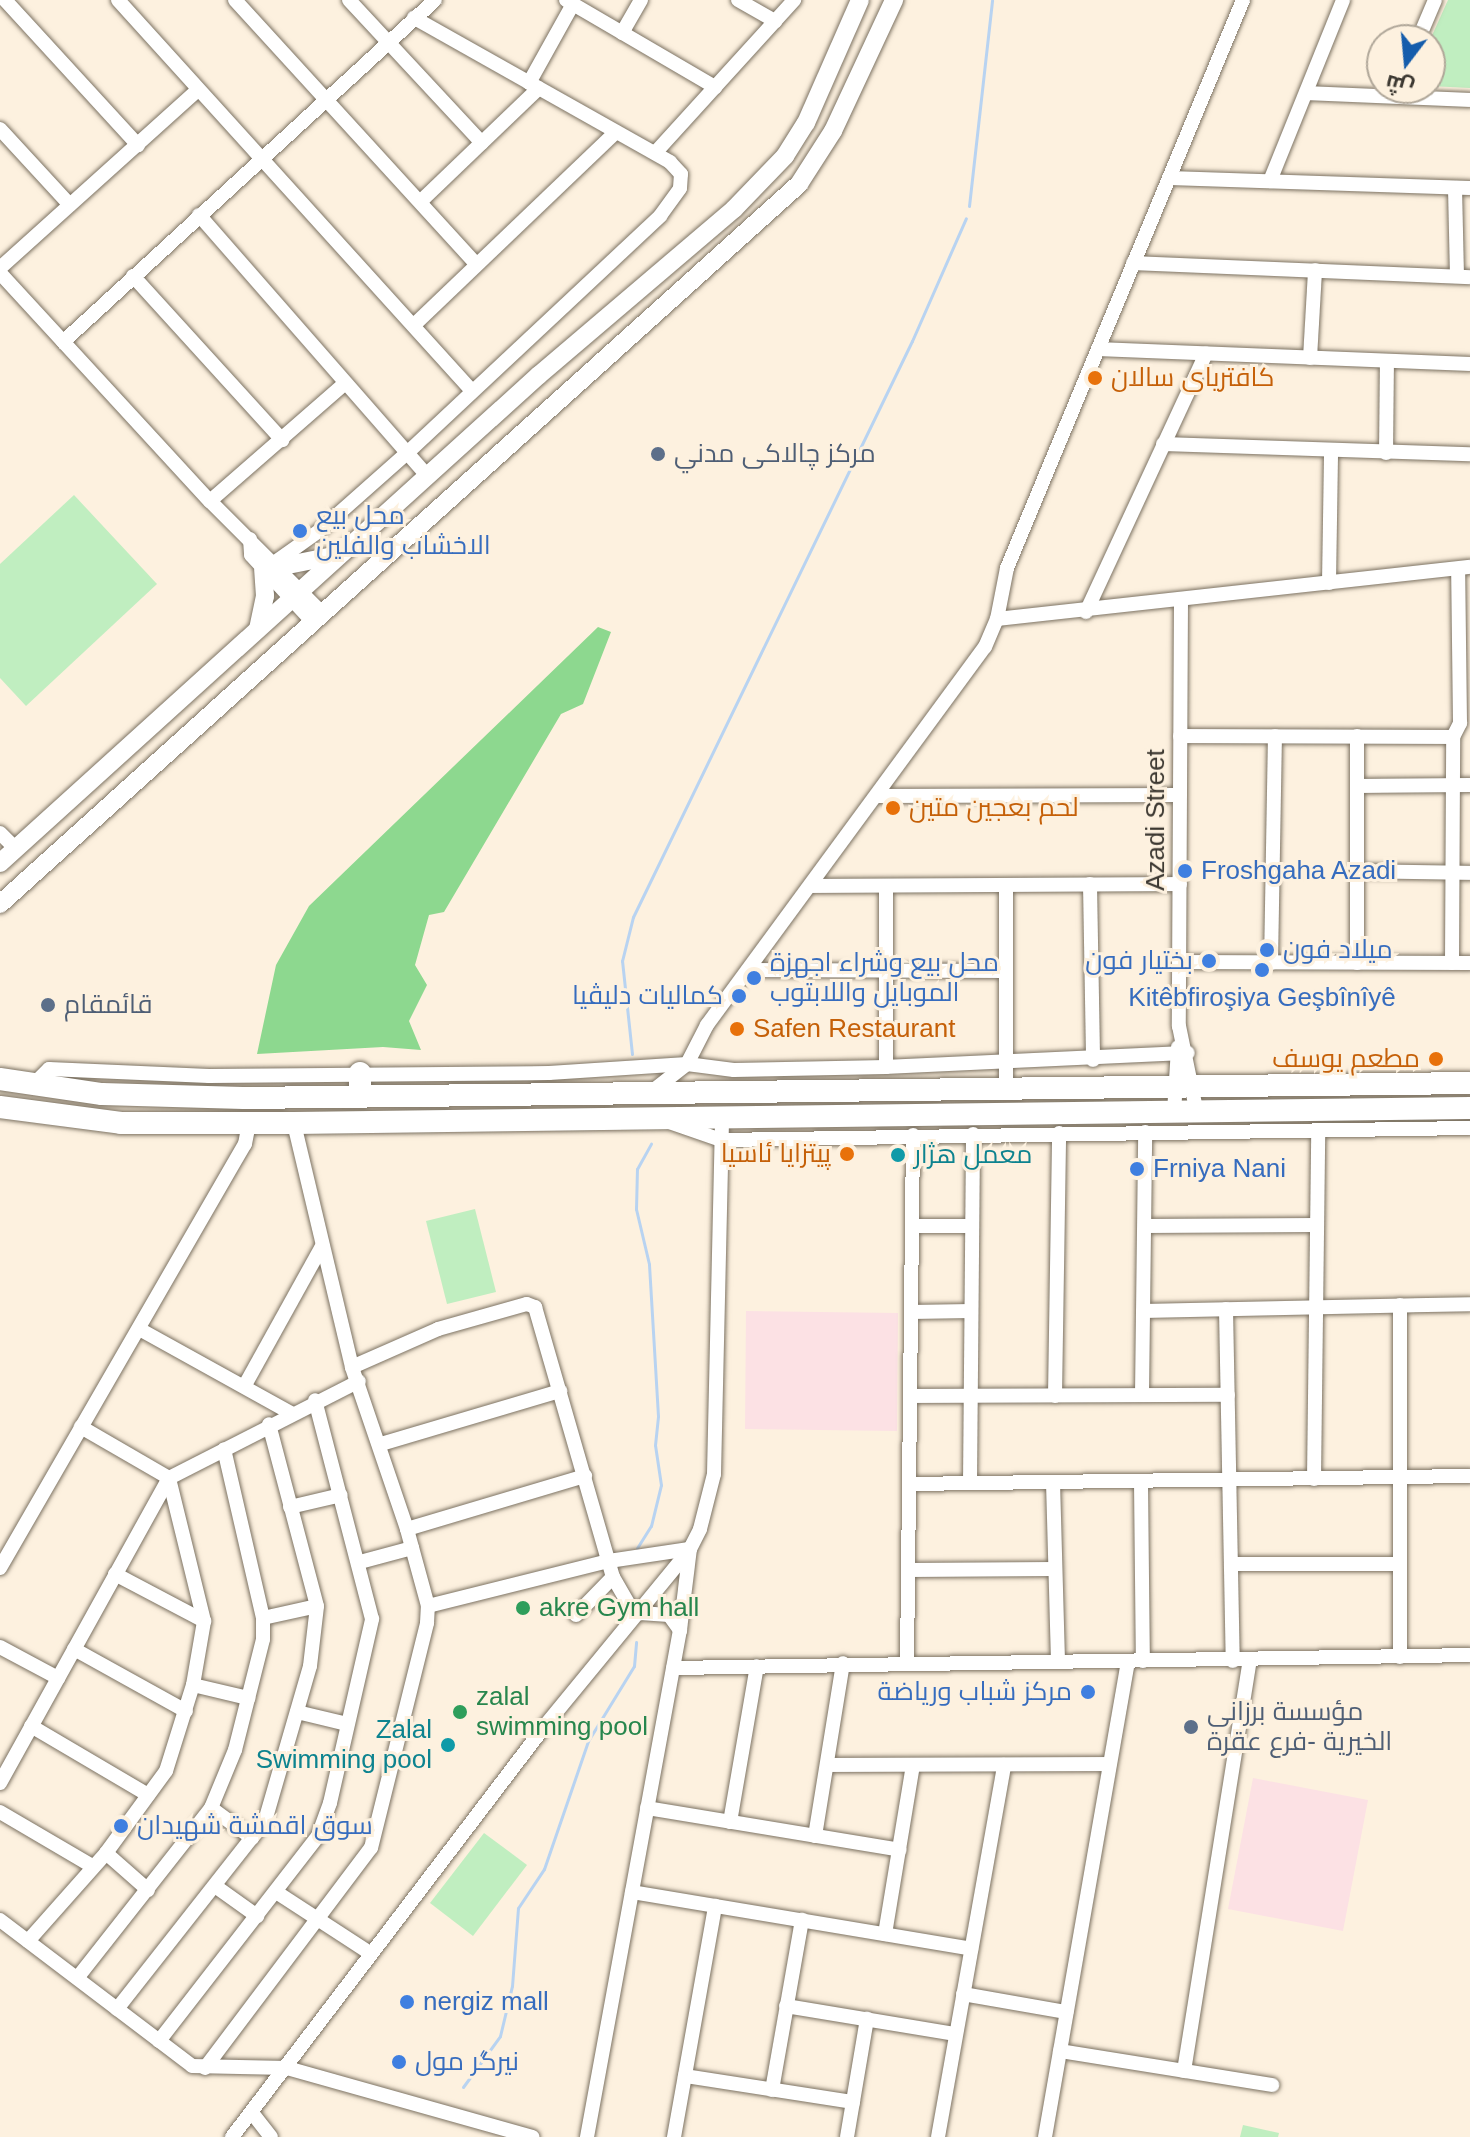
<!DOCTYPE html>
<meta charset="utf-8">
<style>
body{margin:0}
#map{position:relative;width:1470px;height:2137px;overflow:hidden;background:#fdf1df;font-family:Helvetica,Cairo,sans-serif}
div>[style]{position:absolute}
[style*='--x']{left:calc(var(--x)*1px);top:calc(var(--y)*1px);width:calc(var(--w)*1px);rotate:calc(var(--a)*1deg)}
.education>*{inset:0;background:#fce1e4}
.green>*{inset:0;background:#c0eec0}
.forest>*{inset:0;background:#8dd88f}
.stream>*{height:3px;margin:-1.5px;padding:0 1.5px;transform-origin:1.5px;border-radius:1.5px;background:#b8d3f1}
.roads{filter:drop-shadow(0 0 2px #7c7262) drop-shadow(0 0 2px #7c7262)}
.minor>*{height:14px;margin:-7px;padding:0 7px;transform-origin:7px;border-radius:7px;background:#fff}
.secondary>*{height:18px;margin:-9px;padding:0 9px;transform-origin:9px;border-radius:9px;background:#fff}
.trunk>*{height:22px;margin:-11px;padding:0 11px;transform-origin:11px;border-radius:11px;background:#fff}
.dots>*{width:22px;height:22px;translate:-50% -50%;box-sizing:border-box;border:4px solid #fdf1df;border-radius:50%}
span{translate:-50% -50%;white-space:nowrap;text-align:center;line-height:1.15;-webkit-text-stroke:6px #fdf1df;paint-order:stroke}
.food-label{font-size:26px;color:#c56008}
.left{translate:0 -50%;text-align:left}
.right{translate:-100% -50%;text-align:right}
.service-label{font-size:26px;color:#4e5e75}
.shop-label{font-size:26px;color:#366cbe}
.street-label{font-size:26px;color:#3c3831}
.culture-label{font-size:26px;color:#0d838f}
.leisure-label{font-size:26px;color:#27864d}
.north{position:absolute;left:1366px;top:24px;width:80px;height:80px;box-sizing:border-box;background:#fdf1df;border:2px solid #b0a799;border-radius:50%;rotate:196deg;font-size:22px;font-weight:700;line-height:32px;text-align:center;color:#3c3831}
.north::after{content:'';display:block;margin:auto;width:28px;height:36px;background:#155dac;clip-path:polygon(50% 0,100% 100%,50% 72%,0 100%)}
</style>
<div id="map">
<div class="education">
<div style="clip-path:polygon(746px 1311px,898px 1313px,897px 1431px,745px 1429px)"></div>
<div style="clip-path:polygon(1253px 1778px,1368px 1800px,1343px 1931px,1228px 1909px)"></div>
</div>
<div class="green">
<div style="clip-path:polygon(1448px 0,1470px 0,1470px 88px,1430px 86px,1430px 40px)"></div>
<div style="clip-path:polygon(74px 495px,157px 584px,26px 706px,0 678px,0 564px)"></div>
<div style="clip-path:polygon(475px 1209px,496px 1292px,447px 1304px,426px 1221px)"></div>
<div style="clip-path:polygon(484px 1833px,527px 1865px,473px 1936px,430px 1903px)"></div>
<div style="clip-path:polygon(1243px 2125px,1279px 2133px,1278px 2137px,1240px 2137px)"></div>
</div>
<div class="forest">
<div style="clip-path:polygon(598px 627px,611px 632px,583px 704px,561px 714px,444px 912px,429px 915px,415px 965px,427px 985px,409px 1021px,421px 1050px,383px 1047px,257px 1054px,276px 965px,309px 906px)"></div>
</div>
<div class="stream">
<div style="--x:969;--y:206;--w:207;--a:-83.6"></div>
<div style="--x:632;--y:1054;--w:94;--a:-96.1"></div>
<div style="--x:622;--y:961;--w:45;--a:-76"></div>
<div style="--x:633;--y:917;--w:640;--a:-64.16"></div>
<div style="--x:912;--y:341;--w:134;--a:-66.3"></div>
<div style="--x:637;--y:1548;--w:26;--a:-58"></div>
<div style="--x:651;--y:1526;--w:42;--a:-76.3"></div>
<div style="--x:661;--y:1485;--w:40;--a:-98.5"></div>
<div style="--x:655;--y:1445;--w:29;--a:-84"></div>
<div style="--x:658;--y:1416;--w:152;--a:-93.4"></div>
<div style="--x:649;--y:1264;--w:57;--a:-103.3"></div>
<div style="--x:636;--y:1209;--w:40;--a:-88.6"></div>
<div style="--x:637;--y:1169;--w:29;--a:-61"></div>
<div style="--x:463;--y:2087;--w:63;--a:-54"></div>
<div style="--x:500;--y:2036;--w:51;--a:-76.5"></div>
<div style="--x:512;--y:1986;--w:78;--a:-85.6"></div>
<div style="--x:518;--y:1908;--w:47;--a:-56.3"></div>
<div style="--x:544;--y:1869;--w:135;--a:-71"></div>
<div style="--x:588;--y:1741;--w:88;--a:-58.5"></div>
<div style="--x:634;--y:1666;--w:24;--a:-85"></div>
</div>
<div class="roads">
<div class="minor">
<div style="--x:5;--y:0;--w:197;--a:47.5"></div>
<div style="--x:118;--y:0;--w:527;--a:47.84"></div>
<div style="--x:235;--y:0;--w:356;--a:47.6"></div>
<div style="--x:349;--y:0;--w:195;--a:47.1"></div>
<div style="--x:566;--y:0;--w:173;--a:30.3"></div>
<div style="--x:738;--y:0;--w:43;--a:29.6"></div>
<div style="--x:622;--y:33;--w:38;--a:-60"></div>
<div style="--x:1418;--y:40;--w:43;--a:-67"></div>
<div style="--x:529;--y:83;--w:90;--a:-60.9"></div>
<div style="--x:1306;--y:93;--w:164;--a:2.4"></div>
<div style="--x:0;--y:129;--w:103;--a:47.4"></div>
<div style="--x:655;--y:153;--w:207;--a:-47.7"></div>
<div style="--x:1169;--y:178;--w:301;--a:1.9"></div>
<div style="--x:1270;--y:181;--w:195;--a:-68"></div>
<div style="--x:1455;--y:188;--w:88;--a:88.7"></div>
<div style="--x:421;--y:201;--w:163;--a:-43.8"></div>
<div style="--x:199;--y:215;--w:348;--a:48.8"></div>
<div style="--x:1133;--y:263;--w:337;--a:2.4"></div>
<div style="--x:0;--y:268;--w:266;--a:-42"></div>
<div style="--x:0;--y:273;--w:310;--a:47.4"></div>
<div style="--x:210;--y:501;--w:156;--a:45"></div>
<div style="--x:133;--y:276;--w:222;--a:47.7"></div>
<div style="--x:414;--y:325;--w:279;--a:-43.7"></div>
<div style="--x:63;--y:342;--w:505;--a:-42.59"></div>
<div style="--x:1098;--y:349;--w:372;--a:2.3"></div>
<div style="--x:1310;--y:358;--w:88;--a:-86.7"></div>
<div style="--x:1163;--y:444;--w:307;--a:1.9"></div>
<div style="--x:1386;--y:453;--w:92;--a:-89.4"></div>
<div style="--x:210;--y:501;--w:178;--a:-41.1"></div>
<div style="--x:250;--y:539;--w:16;--a:86"></div>
<div style="--x:251;--y:555;--w:88;--a:47.3"></div>
<div style="--x:274;--y:563;--w:55;--a:-35.4"></div>
<div style="--x:319;--y:531;--w:118;--a:-41.6"></div>
<div style="--x:407;--y:453;--w:347;--a:-43.1"></div>
<div style="--x:660;--y:216;--w:34;--a:-54"></div>
<div style="--x:680;--y:188;--w:14;--a:-86"></div>
<div style="--x:681;--y:174;--w:16;--a:-133"></div>
<div style="--x:670;--y:162;--w:294;--a:-150.6"></div>
<div style="--x:1329;--y:583;--w:132;--a:-89.1"></div>
<div style="--x:1181;--y:601;--w:425;--a:90.3"></div>
<div style="--x:1179;--y:1026;--w:90;--a:78.4"></div>
<div style="--x:1086;--y:612;--w:285;--a:-65.1"></div>
<div style="--x:997;--y:619;--w:476;--a:-6.3"></div>
<div style="--x:1180;--y:736;--w:273;--a:0.2"></div>
<div style="--x:1357;--y:786;--w:113;--a:-0.5"></div>
<div style="--x:878;--y:796;--w:302;--a:-0.2"></div>
<div style="--x:0;--y:833;--w:23;--a:45"></div>
<div style="--x:1357;--y:871;--w:113;--a:1"></div>
<div style="--x:1090;--y:884;--w:176;--a:89"></div>
<div style="--x:811;--y:886;--w:369;--a:-0.3"></div>
<div style="--x:886;--y:886;--w:181;--a:90"></div>
<div style="--x:1179;--y:962;--w:291;--a:0.2"></div>
<div style="--x:1271;--y:963;--w:227;--a:-89"></div>
<div style="--x:1357;--y:963;--w:227;--a:-90"></div>
<div style="--x:1452;--y:963;--w:226;--a:-89.7"></div>
<div style="--x:1453;--y:737;--w:16;--a:-63"></div>
<div style="--x:1460;--y:723;--w:154;--a:-90.7"></div>
<div style="--x:748;--y:970;--w:258;--a:0.2"></div>
<div style="--x:32;--y:1086;--w:24;--a:-45"></div>
<div style="--x:49;--y:1069;--w:160;--a:2.5"></div>
<div style="--x:209;--y:1076;--w:340;--a:-0.5"></div>
<div style="--x:549;--y:1073;--w:138;--a:-3.7"></div>
<div style="--x:687;--y:1064;--w:47;--a:7.3"></div>
<div style="--x:734;--y:1070;--w:152;--a:-1.1"></div>
<div style="--x:886;--y:1067;--w:302;--a:-2.7"></div>
<div style="--x:655;--y:1089;--w:41;--a:-38"></div>
<div style="--x:687;--y:1064;--w:44;--a:-62.9"></div>
<div style="--x:707;--y:1025;--w:469;--a:-53.7"></div>
<div style="--x:985;--y:647;--w:30;--a:-67"></div>
<div style="--x:997;--y:619;--w:52;--a:-78.9"></div>
<div style="--x:1007;--y:568;--w:615;--a:-67.44"></div>
<div style="--x:1006;--y:1089;--w:204;--a:-90"></div>
<div style="--x:1174;--y:1113;--w:66;--a:-86.5"></div>
<div style="--x:666;--y:1121;--w:58;--a:19.1"></div>
<div style="--x:721;--y:1140;--w:749;--a:-0.92"></div>
<div style="--x:912;--y:1226;--w:60;--a:0"></div>
<div style="--x:1145;--y:1226;--w:171;--a:-0.3"></div>
<div style="--x:1400;--y:1305;--w:352;--a:90"></div>
<div style="--x:1226;--y:1309;--w:352;--a:88.9"></div>
<div style="--x:1143;--y:1311;--w:327;--a:-1.2"></div>
<div style="--x:911;--y:1312;--w:60;--a:-1"></div>
<div style="--x:141;--y:1330;--w:171;--a:29"></div>
<div style="--x:352;--y:1367;--w:94;--a:-23.8"></div>
<div style="--x:438;--y:1329;--w:92;--a:-15.7"></div>
<div style="--x:527;--y:1304;--w:9;--a:21"></div>
<div style="--x:535;--y:1307;--w:281;--a:73.9"></div>
<div style="--x:613;--y:1577;--w:32;--a:60"></div>
<div style="--x:629;--y:1605;--w:14;--a:36"></div>
<div style="--x:640;--y:1613;--w:29;--a:4"></div>
<div style="--x:669;--y:1615;--w:19;--a:54"></div>
<div style="--x:245;--y:1385;--w:159;--a:-61"></div>
<div style="--x:1142;--y:1395;--w:263;--a:-89.3"></div>
<div style="--x:910;--y:1396;--w:318;--a:-0.2"></div>
<div style="--x:1055;--y:1396;--w:263;--a:-89.1"></div>
<div style="--x:381;--y:1444;--w:187;--a:-16.5"></div>
<div style="--x:1314;--y:1479;--w:349;--a:-89.3"></div>
<div style="--x:1053;--y:1482;--w:180;--a:88.4"></div>
<div style="--x:1141;--y:1482;--w:179;--a:89.4"></div>
<div style="--x:970;--y:1483;--w:349;--a:-89.5"></div>
<div style="--x:909;--y:1484;--w:561;--a:-0.82"></div>
<div style="--x:290;--y:1507;--w:52;--a:-13.2"></div>
<div style="--x:407;--y:1529;--w:186;--a:-16.6"></div>
<div style="--x:360;--y:1562;--w:54;--a:-15.1"></div>
<div style="--x:1232;--y:1564;--w:168;--a:0"></div>
<div style="--x:0;--y:1568;--w:490;--a:-60"></div>
<div style="--x:245;--y:1144;--w:21;--a:-79"></div>
<div style="--x:908;--y:1570;--w:146;--a:-0.4"></div>
<div style="--x:115;--y:1574;--w:101;--a:27.8"></div>
<div style="--x:428;--y:1606;--w:187;--a:-14"></div>
<div style="--x:609;--y:1561;--w:81;--a:-8.5"></div>
<div style="--x:576;--y:1615;--w:53;--a:-45.8"></div>
<div style="--x:263;--y:1618;--w:55;--a:-12.5"></div>
<div style="--x:0;--y:1647;--w:66;--a:28.1"></div>
<div style="--x:74;--y:1649;--w:128;--a:29"></div>
<div style="--x:907;--y:1664;--w:529;--a:-89.35"></div>
<div style="--x:673;--y:1668;--w:797;--a:-0.93"></div>
<div style="--x:193;--y:1685;--w:57;--a:13.3"></div>
<div style="--x:297;--y:1712;--w:51;--a:13.5"></div>
<div style="--x:31;--y:1726;--w:136;--a:30.5"></div>
<div style="--x:827;--y:1765;--w:282;--a:-0.2"></div>
<div style="--x:0;--y:1783;--w:349;--a:-61"></div>
<div style="--x:169;--y:1478;--w:213;--a:-27"></div>
<div style="--x:211;--y:1808;--w:51;--a:36.2"></div>
<div style="--x:647;--y:1808;--w:256;--a:9.4"></div>
<div style="--x:0;--y:1812;--w:107;--a:30.4"></div>
<div style="--x:730;--y:1822;--w:158;--a:-80.2"></div>
<div style="--x:815;--y:1836;--w:175;--a:-80.8"></div>
<div style="--x:106;--y:1853;--w:56;--a:41.4"></div>
<div style="--x:215;--y:1886;--w:52;--a:35.5"></div>
<div style="--x:276;--y:1892;--w:112;--a:33"></div>
<div style="--x:632;--y:1892;--w:344;--a:9.5"></div>
<div style="--x:0;--y:1920;--w:241;--a:37.2"></div>
<div style="--x:192;--y:2066;--w:95;--a:1.2"></div>
<div style="--x:287;--y:2068;--w:255;--a:15.7"></div>
<div style="--x:885;--y:1934;--w:171;--a:-80.6"></div>
<div style="--x:28;--y:1941;--w:118;--a:-48.4"></div>
<div style="--x:106;--y:1853;--w:102;--a:-53.8"></div>
<div style="--x:166;--y:1771;--w:90;--a:-72.6"></div>
<div style="--x:193;--y:1685;--w:65;--a:-80.2"></div>
<div style="--x:204;--y:1621;--w:147;--a:-103.8"></div>
<div style="--x:169;--y:1478;--w:102;--a:-149.9"></div>
<div style="--x:78;--y:1977;--w:215;--a:-51.8"></div>
<div style="--x:211;--y:1808;--w:63;--a:-67.5"></div>
<div style="--x:235;--y:1750;--w:114;--a:-75.8"></div>
<div style="--x:263;--y:1639;--w:21;--a:-90"></div>
<div style="--x:263;--y:1618;--w:173;--a:-103"></div>
<div style="--x:963;--y:1994;--w:105;--a:9.9"></div>
<div style="--x:786;--y:2006;--w:172;--a:9.4"></div>
<div style="--x:117;--y:2009;--w:239;--a:-51.8"></div>
<div style="--x:265;--y:1821;--w:161;--a:-73.8"></div>
<div style="--x:310;--y:1666;--w:60;--a:-83.3"></div>
<div style="--x:317;--y:1606;--w:188;--a:-104.8"></div>
<div style="--x:159;--y:2041;--w:259;--a:-52.2"></div>
<div style="--x:318;--y:1836;--w:35;--a:-70"></div>
<div style="--x:330;--y:1803;--w:189;--a:-77.1"></div>
<div style="--x:372;--y:1619;--w:226;--a:-104.6"></div>
<div style="--x:1060;--y:2051;--w:215;--a:9.1"></div>
<div style="--x:205;--y:2068;--w:276;--a:-53"></div>
<div style="--x:371;--y:1848;--w:232;--a:-76"></div>
<div style="--x:427;--y:1623;--w:17;--a:-87"></div>
<div style="--x:428;--y:1606;--w:80;--a:-105.3"></div>
<div style="--x:407;--y:1529;--w:171;--a:-108.8"></div>
<div style="--x:352;--y:1367;--w:251;--a:-103.4"></div>
<div style="--x:1184;--y:2071;--w:416;--a:-80.9"></div>
<div style="--x:685;--y:2076;--w:170;--a:8.8"></div>
<div style="--x:772;--y:2090;--w:173;--a:-80"></div>
<div style="--x:253;--y:2114;--w:29;--a:52"></div>
<div style="--x:232;--y:2137;--w:515;--a:-52.73"></div>
<div style="--x:544;--y:1727;--w:230;--a:-50.6"></div>
<div style="--x:690;--y:1549;--w:22;--a:-63"></div>
<div style="--x:700;--y:1529;--w:57;--a:-75.7"></div>
<div style="--x:714;--y:1474;--w:357;--a:-88.7"></div>
<div style="--x:587;--y:2137;--w:515;--a:-79.61"></div>
<div style="--x:680;--y:1630;--w:82;--a:-83"></div>
<div style="--x:674;--y:2137;--w:235;--a:-79.9"></div>
<div style="--x:847;--y:2137;--w:120;--a:-80.4"></div>
<div style="--x:938;--y:2137;--w:378;--a:-79.9"></div>
<div style="--x:1045;--y:2137;--w:482;--a:-80.1"></div>
</div>
<div class="secondary">
<div style="--x:278;--y:567;--w:56;--a:-11.3"></div>
<div style="--x:258;--y:629;--w:34;--a:-78"></div>
<div style="--x:265;--y:596;--w:27;--a:-94"></div>
<div style="--x:0;--y:863;--w:727;--a:-42.16"></div>
<div style="--x:539;--y:375;--w:256;--a:-40.4"></div>
<div style="--x:734;--y:209;--w:74;--a:-46.1"></div>
<div style="--x:785;--y:156;--w:39;--a:-58"></div>
<div style="--x:806;--y:123;--w:134;--a:-66.3"></div>
<div style="--x:0;--y:904;--w:1076;--a:-42.02"></div>
<div style="--x:799;--y:184;--w:63;--a:-57.3"></div>
<div style="--x:833;--y:131;--w:145;--a:-65"></div>
</div>
<div class="trunk">
<div style="--x:0;--y:1079;--w:103;--a:8.4"></div>
<div style="--x:102;--y:1094;--w:143;--a:1.6"></div>
<div style="--x:245;--y:1098;--w:1225;--a:-0.7"></div>
<div style="--x:360;--y:1095;--w:22;--a:-90"></div>
<div style="--x:0;--y:1107;--w:122;--a:7.5"></div>
<div style="--x:121;--y:1123;--w:173;--a:0"></div>
<div style="--x:294;--y:1123;--w:1176;--a:-0.73"></div>
</div>
</div>
<div class="dots">
<div style="left:1095px;top:378px;background:#e8710a"></div>
<div style="left:658px;top:454px;background:#5c6f8a"></div>
<div style="left:300px;top:531px;background:#3f7fe0"></div>
<div style="left:893px;top:808px;background:#e8710a"></div>
<div style="left:1185px;top:871px;background:#3f7fe0"></div>
<div style="left:1267px;top:950px;background:#3f7fe0"></div>
<div style="left:1209px;top:961px;background:#3f7fe0"></div>
<div style="left:1262px;top:970px;background:#3f7fe0"></div>
<div style="left:754px;top:978px;background:#3f7fe0"></div>
<div style="left:739px;top:996px;background:#3f7fe0"></div>
<div style="left:48px;top:1005px;background:#5c6f8a"></div>
<div style="left:737px;top:1029px;background:#e8710a"></div>
<div style="left:1436px;top:1059px;background:#e8710a"></div>
<div style="left:847px;top:1154px;background:#e8710a"></div>
<div style="left:898px;top:1155px;background:#0f9aa8"></div>
<div style="left:1137px;top:1169px;background:#3f7fe0"></div>
<div style="left:523px;top:1608px;background:#2e9e5b"></div>
<div style="left:1088px;top:1692px;background:#3f7fe0"></div>
<div style="left:460px;top:1712px;background:#2e9e5b"></div>
<div style="left:1191px;top:1727px;background:#5c6f8a"></div>
<div style="left:448px;top:1745px;background:#0f9aa8"></div>
<div style="left:121px;top:1826px;background:#3f7fe0"></div>
<div style="left:407px;top:2002px;background:#3f7fe0"></div>
<div style="left:399px;top:2062px;background:#3f7fe0"></div>
</div>
<div class="food-label">
<span class="left" style="left:1111px;top:378px">کافتریای سالان</span>
<span class="left" style="left:909px;top:808px">لحم بعجين متين</span>
<span class="left" style="left:753px;top:1029px">Safen Restaurant</span>
<span class="right" style="left:1420px;top:1059px">مطعم يوسف</span>
<span class="right" style="left:831px;top:1154px">پیتزایا ئاسیا</span>
</div>
<div class="service-label">
<span class="left" style="left:674px;top:454px">مركز چالاکى مدني</span>
<span class="left" style="left:64px;top:1005px">قائمقام</span>
<span class="left" style="left:1207px;top:1727px">مؤسسة برزانى<br>الخيرية -فرع عقرة</span>
</div>
<div class="shop-label">
<span class="left" style="left:316px;top:531px">محل بيع<br>الاخشاب والفلين</span>
<span class="left" style="left:1201px;top:871px">Froshgaha Azadi</span>
<span class="left" style="left:1283px;top:950px">ميلاد فون</span>
<span class="right" style="left:1193px;top:961px">بختيار فون</span>
<span class="left" style="left:770px;top:978px">محل بيع وشراء اجهزة<br>الموبايل واللابتوب</span>
<span class="right" style="left:723px;top:996px">كماليات دليڤيا</span>
<span style="left:1262px;top:998px">Kitêbfiroşiya Geşbînîyê</span>
<span class="left" style="left:1153px;top:1169px">Frniya Nani</span>
<span class="right" style="left:1072px;top:1692px">مركز شباب ورياضة</span>
<span class="left" style="left:137px;top:1826px">سوق اقمشة شهيدان</span>
<span class="left" style="left:423px;top:2002px">nergiz mall</span>
<span class="left" style="left:415px;top:2062px">نيرگر مول</span>
</div>
<div class="street-label">
<span style="left:1156px;top:820px;rotate:-90deg">Azadi Street</span>
</div>
<div class="culture-label">
<span class="left" style="left:914px;top:1155px">معمل هژار</span>
<span class="right" style="left:432px;top:1745px">Zalal<br>Swimming pool</span>
</div>
<div class="leisure-label">
<span class="left" style="left:539px;top:1608px">akre Gym hall</span>
<span class="left" style="left:476px;top:1712px">zalal<br>swimming pool</span>
</div>
<div class="north">ش</div>
</div>
